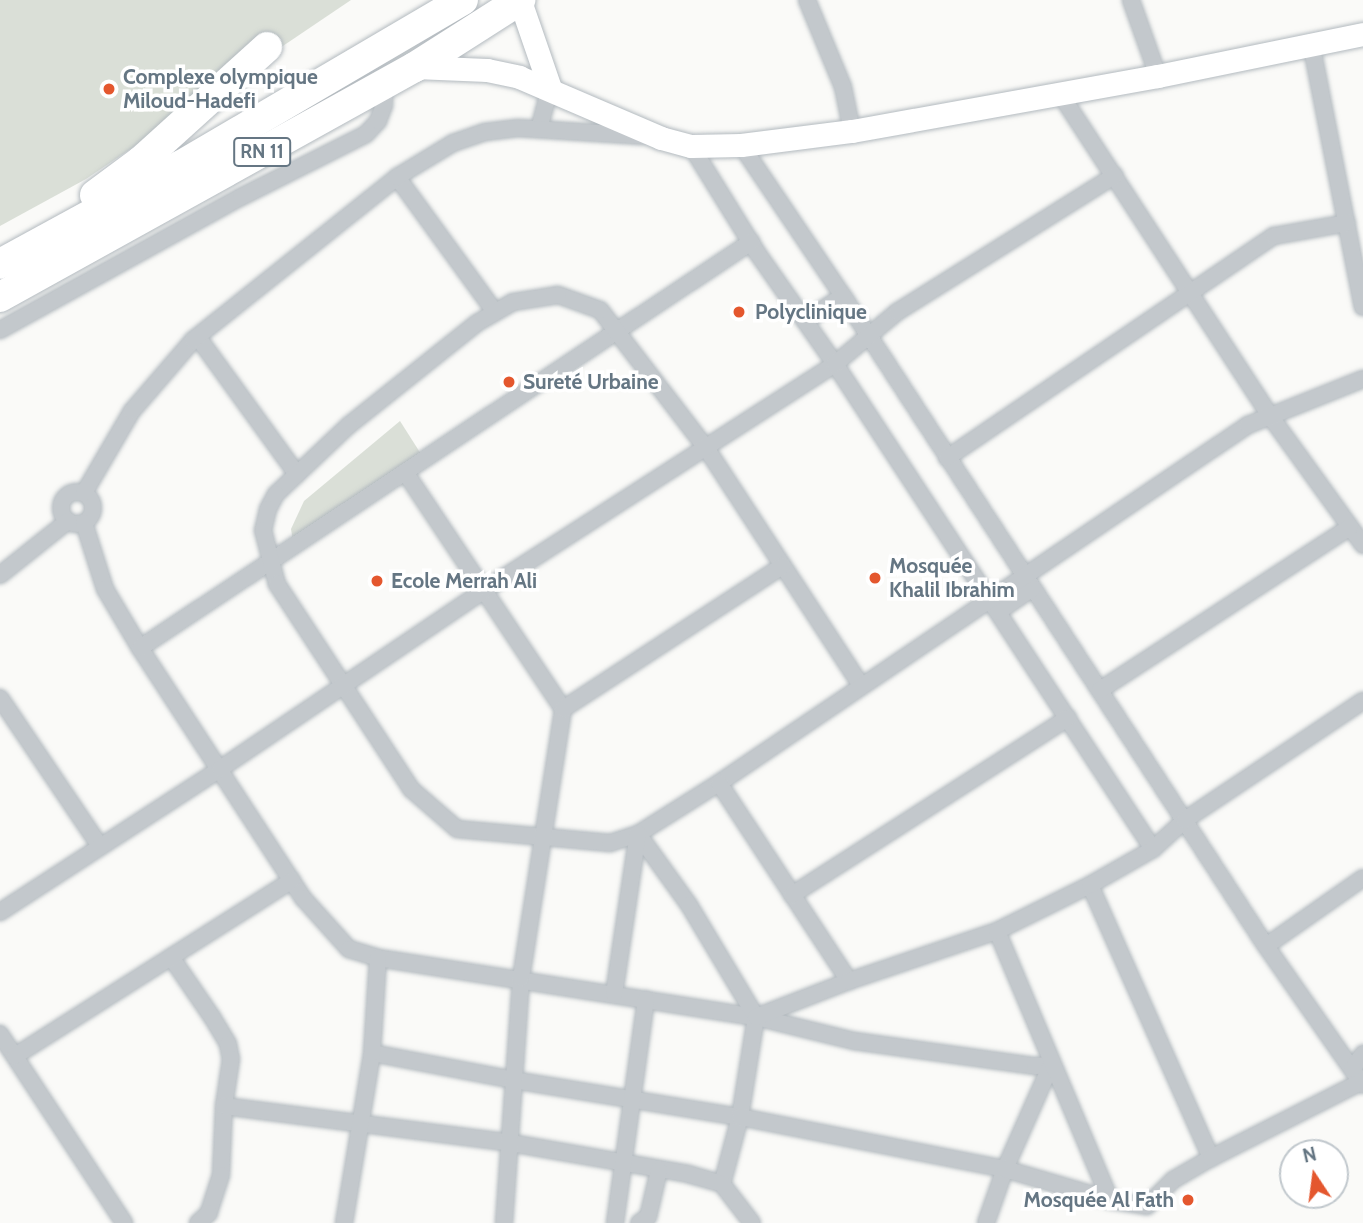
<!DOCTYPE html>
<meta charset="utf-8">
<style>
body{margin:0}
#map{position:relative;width:1363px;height:1223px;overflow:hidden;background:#fafaf8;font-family:Cabin,sans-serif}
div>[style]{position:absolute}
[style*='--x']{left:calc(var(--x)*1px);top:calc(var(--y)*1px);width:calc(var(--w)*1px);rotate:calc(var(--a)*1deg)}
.green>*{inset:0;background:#dadfd7}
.roads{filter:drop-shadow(0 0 2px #b3babf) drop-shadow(0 0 2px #b3babf)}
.street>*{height:16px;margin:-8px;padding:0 8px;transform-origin:8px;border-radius:8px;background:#c3c8cc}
.street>.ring{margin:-8px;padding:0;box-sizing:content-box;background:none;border:16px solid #c3c8cc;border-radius:50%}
.secondary>*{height:23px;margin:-11.5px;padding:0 11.5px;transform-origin:11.5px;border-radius:11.5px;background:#fff}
.highway>*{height:30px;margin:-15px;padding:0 15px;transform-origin:15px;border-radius:15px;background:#fff}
.dots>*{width:19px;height:19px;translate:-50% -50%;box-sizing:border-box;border:4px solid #fff;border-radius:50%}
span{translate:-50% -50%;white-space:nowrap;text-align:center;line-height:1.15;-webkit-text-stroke:7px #fff;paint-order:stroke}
.shield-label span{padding:2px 5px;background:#fff;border:2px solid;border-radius:5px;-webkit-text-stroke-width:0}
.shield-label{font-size:19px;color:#657683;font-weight:700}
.poi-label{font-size:21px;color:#657683;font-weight:700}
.left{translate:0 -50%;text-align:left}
.right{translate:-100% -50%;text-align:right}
.north{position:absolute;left:1279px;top:1139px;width:70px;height:70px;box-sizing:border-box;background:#fff;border:2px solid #c1c8cd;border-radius:50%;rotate:347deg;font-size:19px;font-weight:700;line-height:28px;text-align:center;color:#657683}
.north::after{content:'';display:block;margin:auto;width:24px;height:32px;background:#e4572e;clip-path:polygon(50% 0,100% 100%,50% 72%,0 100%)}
</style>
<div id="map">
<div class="green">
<div style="clip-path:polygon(0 0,351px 0,86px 179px,0 226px)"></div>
<div style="clip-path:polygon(400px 421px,421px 454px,293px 541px,291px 529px,304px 501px)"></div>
</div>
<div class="roads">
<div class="street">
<div style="--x:807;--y:0;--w:94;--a:67.5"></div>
<div style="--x:843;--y:87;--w:45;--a:78.4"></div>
<div style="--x:1131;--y:0;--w:81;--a:70.4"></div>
<div style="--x:1311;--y:43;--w:269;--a:78.9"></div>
<div style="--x:1059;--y:92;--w:392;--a:56.9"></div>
<div style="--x:1273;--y:420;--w:154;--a:54.2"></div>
<div style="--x:539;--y:129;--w:42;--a:-75"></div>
<div style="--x:741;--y:145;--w:182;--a:56"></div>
<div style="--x:843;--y:296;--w:776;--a:56.95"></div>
<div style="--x:1266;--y:946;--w:169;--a:55.1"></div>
<div style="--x:691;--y:146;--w:127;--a:58.2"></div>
<div style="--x:758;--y:254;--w:134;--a:55"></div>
<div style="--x:835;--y:364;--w:580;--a:56.75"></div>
<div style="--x:397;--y:177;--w:167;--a:54"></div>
<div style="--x:805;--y:321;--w:45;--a:-33.3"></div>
<div style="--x:0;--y:330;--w:275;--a:-28.9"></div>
<div style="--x:241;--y:197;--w:140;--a:-26.7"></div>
<div style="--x:366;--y:134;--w:18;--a:-47"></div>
<div style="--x:378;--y:121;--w:17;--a:-69"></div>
<div style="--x:384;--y:105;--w:21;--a:-90"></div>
<div style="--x:202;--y:343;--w:162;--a:54.1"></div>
<div style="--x:947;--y:458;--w:395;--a:-34.2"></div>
<div style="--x:1274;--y:236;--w:74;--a:-10.1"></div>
<div style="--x:405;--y:472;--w:285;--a:56.3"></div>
<div class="ring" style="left:61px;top:492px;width:16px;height:16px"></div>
<div style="--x:84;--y:493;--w:95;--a:-59.7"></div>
<div style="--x:132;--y:411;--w:94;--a:-49.3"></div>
<div style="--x:193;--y:340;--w:261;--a:-38.6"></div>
<div style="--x:397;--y:177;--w:66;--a:-31.3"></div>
<div style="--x:453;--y:143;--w:34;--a:-19"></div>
<div style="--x:485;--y:132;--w:33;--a:-7"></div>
<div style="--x:518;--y:128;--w:126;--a:3.6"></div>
<div style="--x:84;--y:523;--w:69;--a:72.3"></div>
<div style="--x:105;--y:589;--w:69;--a:59.3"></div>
<div style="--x:140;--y:648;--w:298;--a:56.9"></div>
<div style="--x:303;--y:898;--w:69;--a:48"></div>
<div style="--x:349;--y:949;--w:30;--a:17"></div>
<div style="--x:378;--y:958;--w:383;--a:8.9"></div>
<div style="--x:756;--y:1017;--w:101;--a:13.8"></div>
<div style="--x:854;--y:1041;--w:183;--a:7.9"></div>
<div style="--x:1035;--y:1066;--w:16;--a:-4"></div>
<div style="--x:1051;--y:1065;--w:114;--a:113.9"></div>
<div style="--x:1005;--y:1169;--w:57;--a:109.4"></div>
<div style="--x:0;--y:575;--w:87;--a:-38.5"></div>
<div style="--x:998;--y:612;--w:42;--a:-34.4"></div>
<div style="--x:140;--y:648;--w:734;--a:-33.6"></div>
<div style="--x:860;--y:684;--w:282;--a:-123.1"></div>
<div style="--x:706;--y:448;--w:174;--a:-127.5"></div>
<div style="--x:600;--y:310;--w:45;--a:-160.3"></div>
<div style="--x:558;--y:295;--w:46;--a:171.2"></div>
<div style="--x:513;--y:302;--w:42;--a:149.7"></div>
<div style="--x:477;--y:323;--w:164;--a:141.4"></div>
<div style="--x:349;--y:425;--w:100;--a:136.6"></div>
<div style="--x:276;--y:494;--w:17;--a:118"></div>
<div style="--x:268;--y:509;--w:22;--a:103"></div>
<div style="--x:263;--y:530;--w:56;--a:75.5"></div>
<div style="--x:277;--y:584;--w:245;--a:56.8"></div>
<div style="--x:411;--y:789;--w:61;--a:41"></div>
<div style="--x:457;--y:829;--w:154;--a:5.2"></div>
<div style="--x:610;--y:843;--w:29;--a:-18"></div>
<div style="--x:638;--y:834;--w:96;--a:-32.2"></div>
<div style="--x:719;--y:783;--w:639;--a:-34.09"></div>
<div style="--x:1248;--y:425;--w:124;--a:-21.8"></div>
<div style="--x:1100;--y:690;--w:298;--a:-33.1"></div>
<div style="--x:0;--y:698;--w:177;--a:56"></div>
<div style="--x:719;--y:783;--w:237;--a:56.7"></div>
<div style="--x:638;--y:834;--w:87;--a:54.3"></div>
<div style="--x:689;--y:905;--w:131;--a:59.1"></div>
<div style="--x:756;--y:1017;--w:101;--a:99.1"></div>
<div style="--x:740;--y:1117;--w:69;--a:105"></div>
<div style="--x:1090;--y:885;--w:299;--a:66.1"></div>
<div style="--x:792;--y:895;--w:328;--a:-32.7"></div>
<div style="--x:0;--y:912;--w:262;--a:-33"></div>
<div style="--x:220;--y:769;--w:321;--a:-34.1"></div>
<div style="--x:486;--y:589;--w:415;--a:-32.8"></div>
<div style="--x:835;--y:364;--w:81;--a:-40"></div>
<div style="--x:897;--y:312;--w:257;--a:-32.1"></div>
<div style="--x:997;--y:931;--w:292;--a:67.2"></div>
<div style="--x:1266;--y:946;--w:118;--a:-35"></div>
<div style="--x:171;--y:957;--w:73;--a:55.7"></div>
<div style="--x:212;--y:1017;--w:31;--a:59"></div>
<div style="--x:228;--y:1044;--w:15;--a:79"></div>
<div style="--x:231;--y:1059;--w:48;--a:98.5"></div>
<div style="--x:224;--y:1106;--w:69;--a:92.5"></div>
<div style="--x:221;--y:1175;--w:40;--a:108"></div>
<div style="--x:209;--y:1213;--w:15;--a:138"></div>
<div style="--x:614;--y:994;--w:162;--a:-81.5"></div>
<div style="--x:756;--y:1017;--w:100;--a:-21.2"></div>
<div style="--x:849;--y:981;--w:156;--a:-18.7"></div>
<div style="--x:997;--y:931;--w:104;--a:-26.3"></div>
<div style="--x:1090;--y:885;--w:73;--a:-29.7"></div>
<div style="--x:1153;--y:849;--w:43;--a:-42.2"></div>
<div style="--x:1185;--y:820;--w:214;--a:-33.8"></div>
<div style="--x:0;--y:1034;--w:226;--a:56.7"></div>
<div style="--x:372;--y:1053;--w:144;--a:10.8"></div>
<div style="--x:513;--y:1080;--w:230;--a:9.3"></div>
<div style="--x:740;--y:1117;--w:270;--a:11.1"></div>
<div style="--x:1005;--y:1169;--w:109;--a:16.4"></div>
<div style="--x:1110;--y:1200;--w:37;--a:9"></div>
<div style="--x:1147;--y:1206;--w:37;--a:-45"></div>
<div style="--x:1173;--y:1180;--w:44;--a:-30.1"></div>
<div style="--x:1211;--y:1158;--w:168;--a:-26.9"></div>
<div style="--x:15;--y:1056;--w:328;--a:-32.4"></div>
<div style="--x:1352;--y:1069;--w:19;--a:-54"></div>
<div style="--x:224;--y:1106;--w:289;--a:7.3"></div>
<div style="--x:511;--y:1143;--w:180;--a:9.9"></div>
<div style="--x:688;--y:1174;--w:35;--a:16"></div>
<div style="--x:722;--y:1184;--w:49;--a:52.4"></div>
<div style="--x:344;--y:1223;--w:172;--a:-80.6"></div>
<div style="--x:372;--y:1053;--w:95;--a:-86.4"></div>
<div style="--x:504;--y:1223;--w:246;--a:-86"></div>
<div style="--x:521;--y:978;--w:272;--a:-81.1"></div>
<div style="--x:563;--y:709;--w:262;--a:-33.1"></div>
<div style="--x:615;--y:1223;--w:226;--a:-82.1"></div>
<div style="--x:639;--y:1223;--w:11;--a:-34"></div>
<div style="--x:648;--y:1217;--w:48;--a:-76.8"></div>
</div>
<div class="secondary">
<div style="--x:520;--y:1;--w:92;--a:71"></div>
<div style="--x:415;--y:67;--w:72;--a:2.4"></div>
<div style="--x:487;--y:70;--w:33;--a:12"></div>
<div style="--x:519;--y:77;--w:155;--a:23.2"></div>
<div style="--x:661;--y:138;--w:31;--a:15"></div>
<div style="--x:691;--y:146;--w:50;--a:-1.1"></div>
<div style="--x:741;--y:145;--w:112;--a:-7.2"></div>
<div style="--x:852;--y:131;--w:311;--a:-10.2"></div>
<div style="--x:1158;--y:76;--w:209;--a:-11.6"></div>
</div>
<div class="highway">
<div style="--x:95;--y:195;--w:57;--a:-36.5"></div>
<div style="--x:141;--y:161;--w:170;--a:-42.1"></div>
<div style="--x:0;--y:264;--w:205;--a:-28.6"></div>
<div style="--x:180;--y:166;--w:328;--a:-30.4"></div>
<div style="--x:0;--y:297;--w:474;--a:-29"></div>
<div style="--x:415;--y:67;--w:125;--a:-32.5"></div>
</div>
</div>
<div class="dots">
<div style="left:109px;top:89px;background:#e4572e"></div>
<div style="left:739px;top:312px;background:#e4572e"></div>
<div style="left:509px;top:382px;background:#e4572e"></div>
<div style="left:875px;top:578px;background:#e4572e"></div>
<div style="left:377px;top:581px;background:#e4572e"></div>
<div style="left:1188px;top:1200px;background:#e4572e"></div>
</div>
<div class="shield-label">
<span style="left:262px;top:152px">RN 11</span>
</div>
<div class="poi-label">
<span class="left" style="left:123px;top:89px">Complexe olympique<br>Miloud-Hadefi</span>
<span class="left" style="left:755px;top:312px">Polyclinique</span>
<span class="left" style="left:523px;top:382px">Sureté Urbaine</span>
<span class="left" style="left:889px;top:578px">Mosquée<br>Khalil Ibrahim</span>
<span class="left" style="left:391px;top:581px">Ecole Merrah Ali</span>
<span class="right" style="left:1174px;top:1200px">Mosquée Al Fath</span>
</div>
<div class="north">N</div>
</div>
